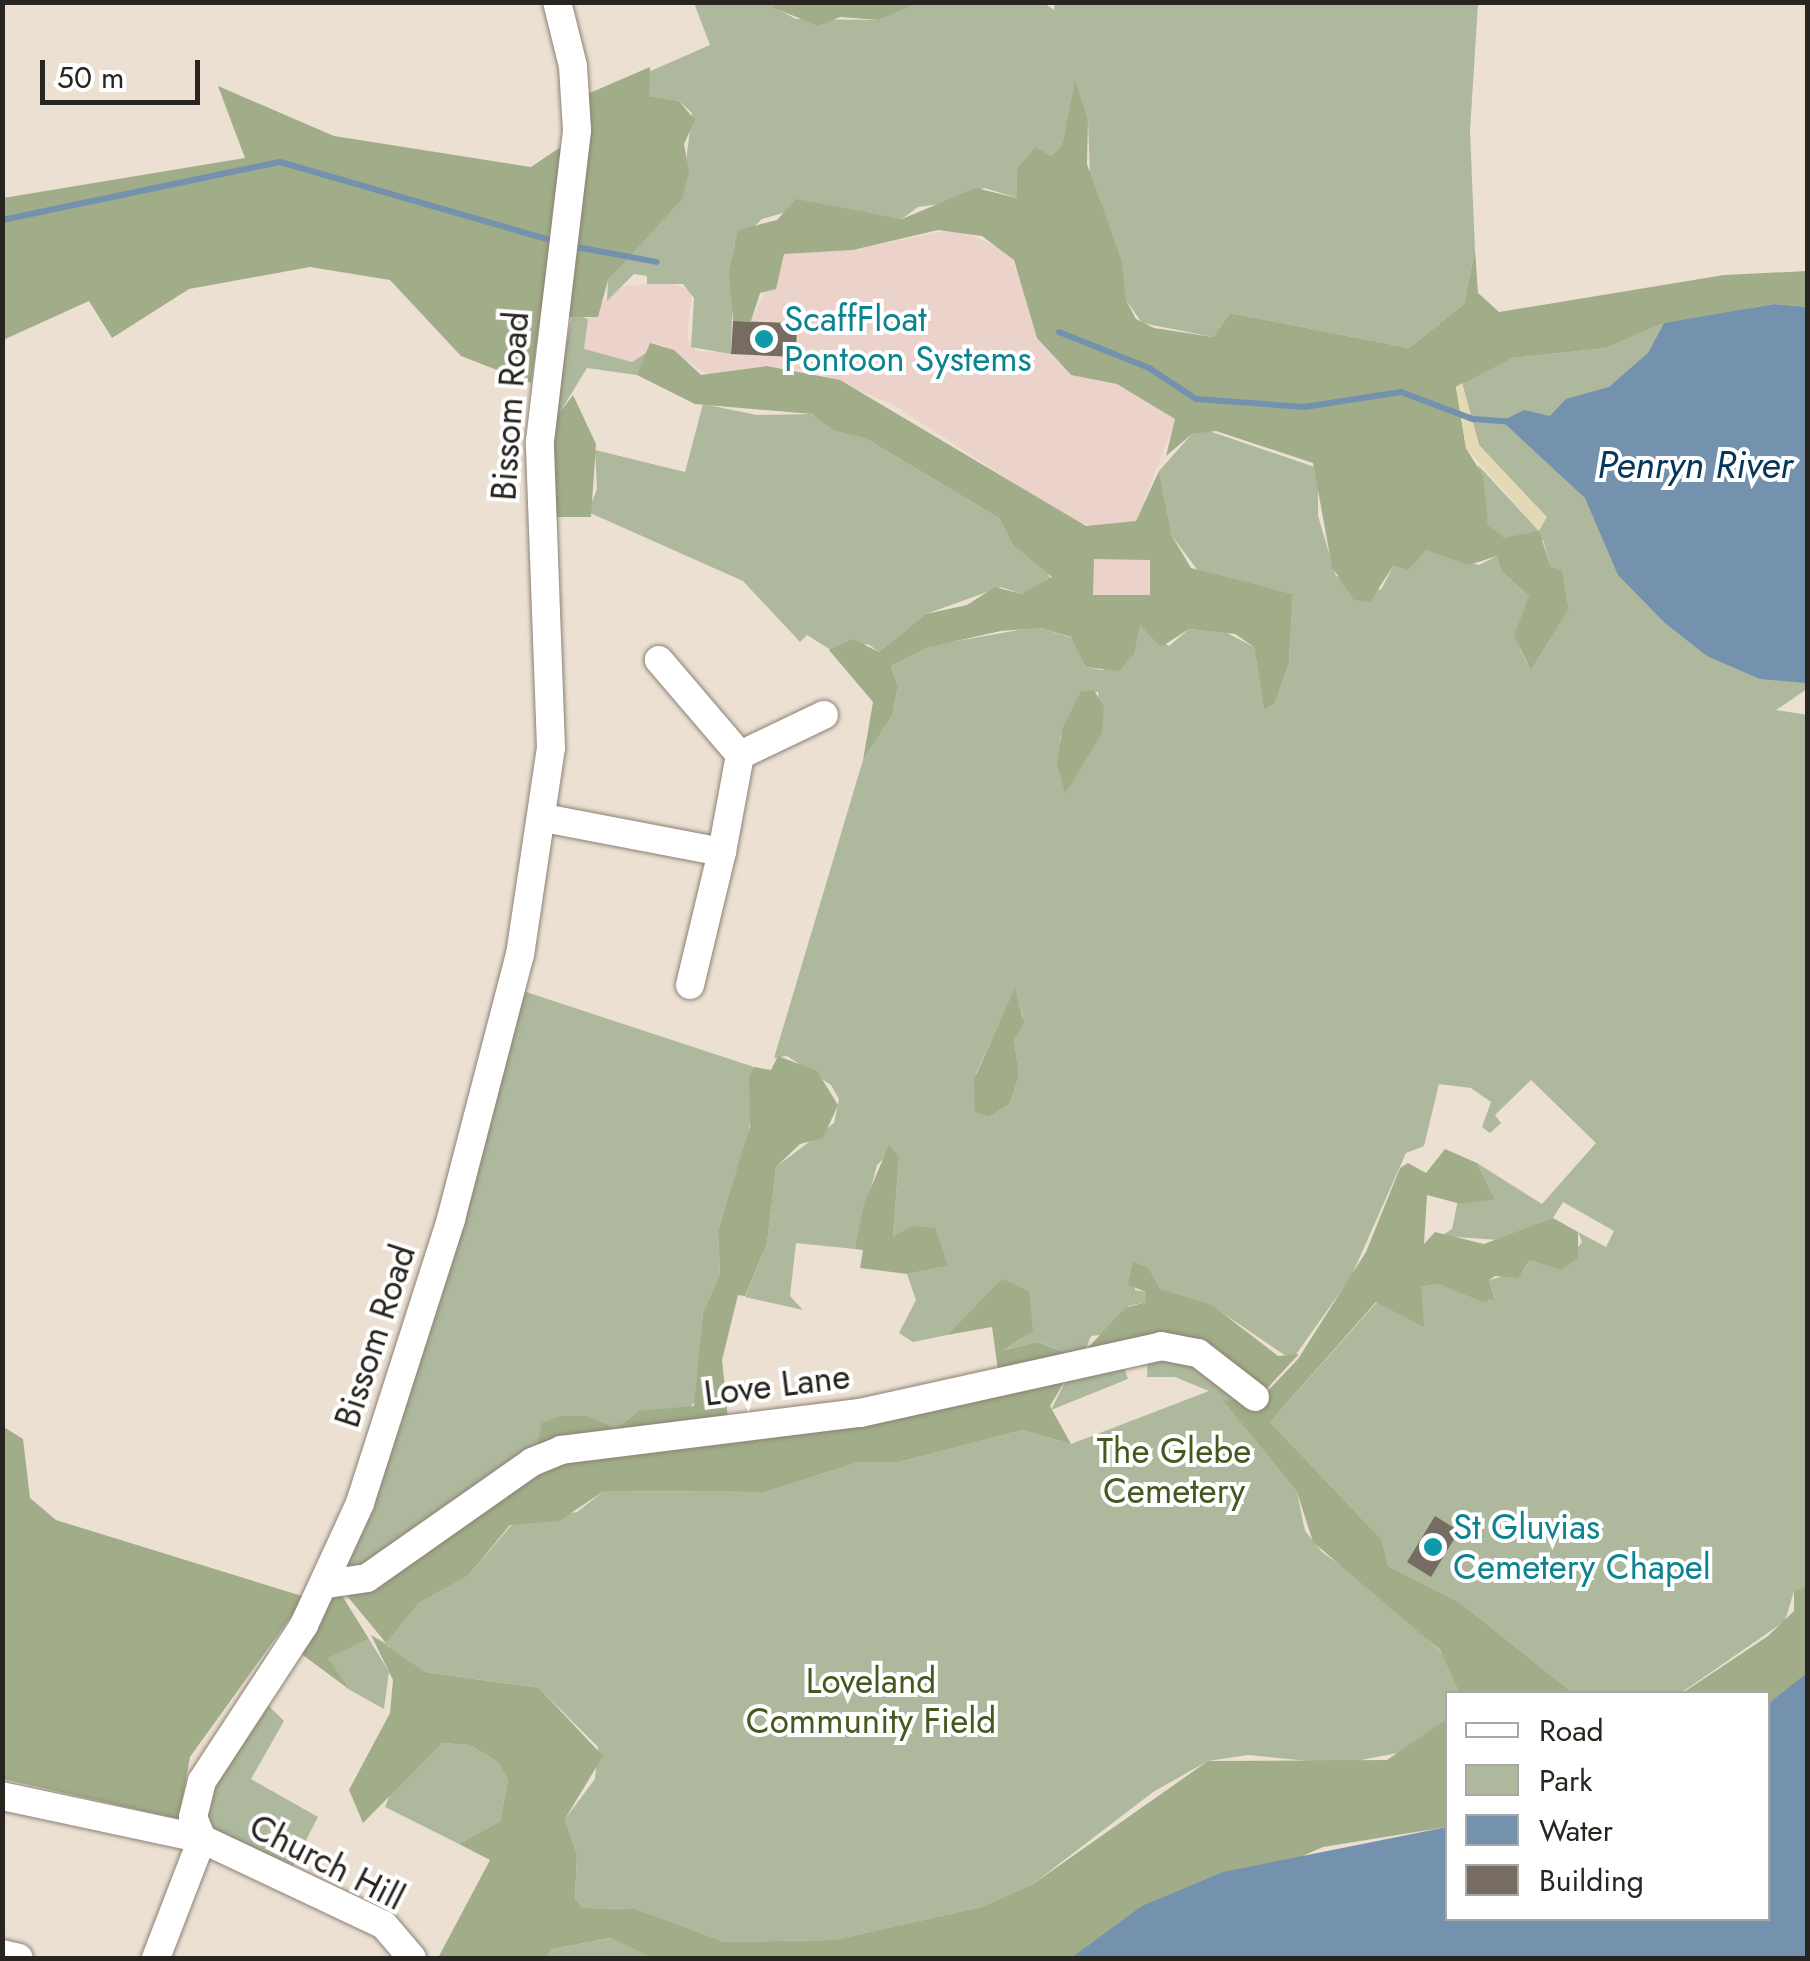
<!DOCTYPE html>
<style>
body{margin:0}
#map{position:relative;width:1810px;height:1961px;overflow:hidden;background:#ece0d3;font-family:Jost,sans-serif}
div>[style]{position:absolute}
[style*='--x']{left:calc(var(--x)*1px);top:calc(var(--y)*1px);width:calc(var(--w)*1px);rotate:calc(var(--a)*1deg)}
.industrial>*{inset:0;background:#ebd2ca}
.green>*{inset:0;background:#aeb89d}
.forest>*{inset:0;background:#a0ad88}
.sand>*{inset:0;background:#e3d9b4}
.water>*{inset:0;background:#7491ae}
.stream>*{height:6px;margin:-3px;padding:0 3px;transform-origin:3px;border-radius:3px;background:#7491ae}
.building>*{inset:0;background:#776c61}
.roads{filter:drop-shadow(0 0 2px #8b8074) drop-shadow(0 0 2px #8b8074)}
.minor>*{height:28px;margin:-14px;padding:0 14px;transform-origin:14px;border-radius:14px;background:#fff}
.dots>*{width:28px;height:28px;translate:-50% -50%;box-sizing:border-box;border:5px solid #fff;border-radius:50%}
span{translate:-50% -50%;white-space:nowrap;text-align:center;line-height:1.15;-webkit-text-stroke:8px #fff;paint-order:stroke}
.culture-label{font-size:35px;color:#0d838f}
.left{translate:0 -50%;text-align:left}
.street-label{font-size:35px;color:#28241f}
.park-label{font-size:35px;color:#46571f}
.water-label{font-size:38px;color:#05365c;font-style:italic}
.frame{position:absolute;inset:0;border:5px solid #28241f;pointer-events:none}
.legend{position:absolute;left:1445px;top:1691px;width:325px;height:230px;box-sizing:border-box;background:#fff;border:2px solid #a9a7a5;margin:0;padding:12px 18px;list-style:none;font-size:30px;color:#28241f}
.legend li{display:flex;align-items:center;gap:20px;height:50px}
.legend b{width:50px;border:2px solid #a9a7a5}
.scale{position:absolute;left:40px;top:60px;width:160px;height:45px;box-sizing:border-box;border:5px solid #28241f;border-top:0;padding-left:12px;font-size:30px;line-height:35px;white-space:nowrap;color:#28241f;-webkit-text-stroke:8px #fff;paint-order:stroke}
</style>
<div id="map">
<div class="industrial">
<div style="clip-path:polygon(956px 229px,1009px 252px,1048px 352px,1071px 375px,1117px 384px,1176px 419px,1136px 521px,1110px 529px,1074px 522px,897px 407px,815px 371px,767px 366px,710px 376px,661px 344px,632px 362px,583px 350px,588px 319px,616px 287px,669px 282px,692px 291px,687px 337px,696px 351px,795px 357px,797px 323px,751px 321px,784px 254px,853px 250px)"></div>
<div style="clip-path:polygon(1094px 559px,1150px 559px,1150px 596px,1093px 595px)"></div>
</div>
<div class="green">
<div style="clip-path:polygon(917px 2px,1044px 3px,1054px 10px,1055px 2px,1478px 3px,1470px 131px,1475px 250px,1464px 304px,1409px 348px,1230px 313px,1213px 337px,1142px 323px,1126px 300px,1121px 262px,1090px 176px,1088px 121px,1075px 81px,1062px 145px,1051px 156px,1034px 148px,1017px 170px,1018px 198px,984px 188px,956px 202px,918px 207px,902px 219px,814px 204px,762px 219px,734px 246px,731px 354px,691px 347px,694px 298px,683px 284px,647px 284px,647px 276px,634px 274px,607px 301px,608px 280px,682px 194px,692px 113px,679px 101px,649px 96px,646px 73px,710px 45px,694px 3px,779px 3px,774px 7px,796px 19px,879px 20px)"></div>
<div style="clip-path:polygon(evenodd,1807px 307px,1807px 689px,1776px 710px,1808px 715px,1808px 1586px,1794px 1591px,1785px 1621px,1681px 1693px,1573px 1693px,1459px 1602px,1388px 1566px,1382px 1540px,1270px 1422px,1377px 1302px,1419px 1321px,1421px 1287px,1439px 1284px,1489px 1301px,1495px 1298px,1489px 1280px,1523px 1271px,1530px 1260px,1561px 1269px,1582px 1242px,1578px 1232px,1606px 1247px,1614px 1231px,1563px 1202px,1553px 1218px,1499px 1240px,1441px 1236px,1452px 1229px,1458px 1200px,1495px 1199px,1477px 1163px,1542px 1204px,1596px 1143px,1531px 1080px,1495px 1115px,1501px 1123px,1490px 1133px,1482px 1127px,1491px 1102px,1471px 1088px,1439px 1084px,1424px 1146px,1406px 1153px,1351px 1277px,1292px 1360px,1218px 1310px,1160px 1289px,1134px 1263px,1135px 1290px,1146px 1292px,1146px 1302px,1129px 1306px,1108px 1334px,1091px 1336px,1085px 1351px,1071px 1355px,1039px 1342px,1001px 1350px,1021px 1339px,1031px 1317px,1028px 1291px,1002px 1280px,947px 1335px,913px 1342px,899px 1333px,916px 1300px,907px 1274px,948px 1266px,933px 1230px,893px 1237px,899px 1158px,892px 1150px,877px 1165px,855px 1249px,796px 1243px,790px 1296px,803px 1310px,745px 1297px,767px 1244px,776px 1167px,834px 1123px,839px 1099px,831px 1085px,787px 1056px,774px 1058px,863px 760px,892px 716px,898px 687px,891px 666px,933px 645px,1036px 627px,1076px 639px,1086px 667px,1102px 670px,1128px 661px,1140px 625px,1169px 646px,1189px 629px,1227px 633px,1254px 647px,1264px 710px,1275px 703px,1289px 663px,1293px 594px,1199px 572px,1172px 536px,1159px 471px,1192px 434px,1209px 431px,1318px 468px,1318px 516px,1336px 576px,1381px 590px,1393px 566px,1404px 569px,1426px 550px,1479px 565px,1497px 556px,1501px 571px,1529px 596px,1520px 649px,1531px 670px,1569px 609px,1562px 571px,1551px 567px,1543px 540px,1503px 538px,1488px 525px,1478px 465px,1538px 530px,1542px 514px,1479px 445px,1462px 383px,1513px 358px,1606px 348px,1664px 323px,1730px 309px,1807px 307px,1080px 692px,1098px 692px,1102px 734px,1065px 791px,1060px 738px,1080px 692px,1807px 307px,1015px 990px,1023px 1017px,1014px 1039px,1019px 1075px,1010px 1104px,989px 1117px,976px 1112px,976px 1073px,1015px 990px)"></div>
<div style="clip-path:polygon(573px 313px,588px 319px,584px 349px,632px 362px,646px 353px,647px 361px,637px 375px,587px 368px,557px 417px,551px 412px)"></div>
<div style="clip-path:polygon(703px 404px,757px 415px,811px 414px,865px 438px,999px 518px,1012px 544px,1040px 561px,1053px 582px,1022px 594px,1001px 587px,926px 614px,879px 652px,868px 644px,834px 652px,807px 635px,800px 642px,743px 581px,588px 512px,597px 489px,595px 450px,685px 472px)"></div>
<div style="clip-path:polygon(514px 988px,754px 1067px,749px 1133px,718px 1231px,720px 1274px,703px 1313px,696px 1401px,686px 1411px,638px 1411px,617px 1429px,589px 1416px,560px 1416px,546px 1424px,537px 1448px,366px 1576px,328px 1583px)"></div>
<div style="clip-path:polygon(1172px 1347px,1242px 1404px,1224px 1402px,1297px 1492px,1305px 1531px,1322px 1552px,1373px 1588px,1440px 1651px,1457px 1679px,1460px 1693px,1448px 1694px,1447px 1719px,1408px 1751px,1340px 1764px,1248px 1755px,1208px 1761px,1153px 1792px,1033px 1884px,981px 1907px,834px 1940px,725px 1942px,636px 1909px,583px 1908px,575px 1899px,577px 1855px,565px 1819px,595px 1779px,598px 1747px,539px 1688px,426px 1672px,371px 1635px,386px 1643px,419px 1603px,468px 1576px,515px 1521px,577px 1512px,604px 1491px,765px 1492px,859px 1462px,899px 1462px,1023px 1430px,1071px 1444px,1209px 1391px,1175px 1377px,1147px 1377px,1148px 1351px)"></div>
<div style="clip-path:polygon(1121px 1359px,1128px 1379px,1051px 1410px,1069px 1374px)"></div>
<div style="clip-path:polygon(369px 1639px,389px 1672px,384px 1709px,350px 1690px,327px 1658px)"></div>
<div style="clip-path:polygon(258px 1695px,284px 1721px,251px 1779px,318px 1817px,286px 1879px,194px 1823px)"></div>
<div style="clip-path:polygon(442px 1743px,470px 1745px,498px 1762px,508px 1780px,500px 1821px,459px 1844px,385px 1807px,394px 1784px)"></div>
<div style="clip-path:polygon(612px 1938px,652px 1958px,547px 1958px,552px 1949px)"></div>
</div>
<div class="forest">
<div style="clip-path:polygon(779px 2px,917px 2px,917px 3px,879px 20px,840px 17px,818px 26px,772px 7px)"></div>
<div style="clip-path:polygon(650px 67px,649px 96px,679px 101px,695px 120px,684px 144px,689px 172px,682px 199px,608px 280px,598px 317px,568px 317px,578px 98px)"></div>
<div style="clip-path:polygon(1075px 80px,1088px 120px,1087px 164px,1122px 262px,1126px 300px,1136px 319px,1154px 328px,1213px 337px,1230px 313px,1409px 348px,1464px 304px,1475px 250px,1478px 293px,1499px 312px,1724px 275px,1807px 271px,1808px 307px,1774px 304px,1664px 323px,1606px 348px,1513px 358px,1456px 387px,1466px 448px,1483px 476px,1488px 525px,1504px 538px,1539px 531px,1551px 567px,1562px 570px,1569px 609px,1531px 670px,1514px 636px,1529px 596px,1501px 571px,1497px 556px,1469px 565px,1426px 550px,1408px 570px,1393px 566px,1370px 602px,1354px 600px,1332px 567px,1313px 463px,1216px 431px,1192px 434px,1166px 456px,1175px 419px,1117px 384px,1071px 375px,1037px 338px,1014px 260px,982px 236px,938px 230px,853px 250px,784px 254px,776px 289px,760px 293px,751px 321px,733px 321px,729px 272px,738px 230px,777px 220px,796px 199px,902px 219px,976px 188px,1017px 198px,1017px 169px,1035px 147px,1051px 156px,1062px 145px)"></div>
<div style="clip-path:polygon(218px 86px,334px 136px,531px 167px,565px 144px,531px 383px,461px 356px,390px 280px,310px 267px,189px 289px,112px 338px,89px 301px,3px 340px,3px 198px,245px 158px)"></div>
<div style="clip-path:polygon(evenodd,650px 343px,674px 350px,701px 375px,767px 366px,840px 380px,1086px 526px,1136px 521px,1159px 471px,1172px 536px,1191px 568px,1293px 594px,1289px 663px,1275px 703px,1264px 710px,1254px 647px,1235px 634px,1189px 629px,1161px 647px,1140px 625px,1134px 654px,1119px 671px,1086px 667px,1071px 637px,1040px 628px,1001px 631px,929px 647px,891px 666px,898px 687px,892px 716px,863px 760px,873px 702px,829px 650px,853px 639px,879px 652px,926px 614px,967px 605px,995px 587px,1022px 594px,1052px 577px,1012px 544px,999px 518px,865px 438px,833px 430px,812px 414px,695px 404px,637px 375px,650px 343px,1094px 559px,1150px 560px,1150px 595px,1093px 595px,1094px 559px)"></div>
<div style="clip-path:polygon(573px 395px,596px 444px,591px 517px,540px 517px,551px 412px,557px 416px)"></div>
<div style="clip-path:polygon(1094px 690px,1104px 707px,1102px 734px,1065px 793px,1057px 764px,1062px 730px,1080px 692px)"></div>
<div style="clip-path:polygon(1015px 988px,1024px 1023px,1014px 1039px,1019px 1075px,1010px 1104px,989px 1117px,975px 1112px,974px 1079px)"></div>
<div style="clip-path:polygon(778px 1056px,817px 1071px,838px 1105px,823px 1138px,800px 1144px,776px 1167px,767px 1244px,745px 1296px,738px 1295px,722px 1360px,729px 1428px,537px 1448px,542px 1423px,560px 1416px,589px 1416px,617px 1429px,638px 1411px,694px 1406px,703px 1313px,720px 1274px,718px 1231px,750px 1127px,749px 1077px,754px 1067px,771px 1070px)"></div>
<div style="clip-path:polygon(889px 1145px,899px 1157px,893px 1237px,912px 1226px,935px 1228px,948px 1266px,907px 1274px,860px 1268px,863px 1250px,855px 1249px,864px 1204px)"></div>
<div style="clip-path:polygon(1445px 1149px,1477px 1163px,1495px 1199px,1461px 1204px,1427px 1195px,1424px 1244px,1435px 1232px,1484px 1244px,1553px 1218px,1578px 1232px,1578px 1258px,1561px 1270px,1530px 1260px,1518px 1278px,1495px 1276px,1489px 1280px,1495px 1299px,1483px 1302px,1439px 1284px,1421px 1287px,1424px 1327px,1376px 1302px,1270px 1422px,1382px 1540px,1388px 1566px,1459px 1602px,1573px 1693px,1460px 1693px,1440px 1650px,1313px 1542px,1297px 1492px,1223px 1401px,1262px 1397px,1298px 1359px,1366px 1252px,1400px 1168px,1408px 1163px,1426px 1173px)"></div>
<div style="clip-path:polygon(1133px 1262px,1148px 1268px,1160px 1289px,1212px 1305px,1278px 1356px,1299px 1354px,1261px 1395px,1199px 1352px,1000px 1385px,992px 1327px,947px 1335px,1002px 1279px,1029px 1291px,1033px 1331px,1003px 1350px,1038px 1342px,1071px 1355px,1085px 1351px,1125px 1308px,1146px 1302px,1146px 1292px,1128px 1285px)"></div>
<div style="clip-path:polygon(1069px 1374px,1050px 1406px,1071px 1444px,1023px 1430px,899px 1462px,859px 1462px,765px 1492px,604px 1491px,559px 1521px,510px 1525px,468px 1576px,419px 1603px,386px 1643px,339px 1586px,533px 1463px)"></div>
<div style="clip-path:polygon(2px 1426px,23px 1439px,30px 1498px,56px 1520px,305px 1597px,190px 1757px,179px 1819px,3px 1779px)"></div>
<div style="clip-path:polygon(336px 1586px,369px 1639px,328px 1658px,350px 1690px,292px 1647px)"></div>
<div style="clip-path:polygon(1807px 1586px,1807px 1673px,1788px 1690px,1768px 1704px,1768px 1694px,1681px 1694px,1768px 1636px,1794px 1611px,1794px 1591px)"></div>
<div style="clip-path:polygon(371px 1635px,426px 1672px,539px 1688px,603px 1756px,565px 1819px,577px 1855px,575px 1899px,583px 1908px,636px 1909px,725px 1942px,834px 1940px,981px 1907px,1033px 1884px,1208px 1761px,1387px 1760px,1447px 1719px,1447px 1827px,1323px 1847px,1071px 1958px,652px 1958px,611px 1938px,552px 1949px,547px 1958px,438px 1958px,490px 1860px,459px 1844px,500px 1821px,508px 1780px,498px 1762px,470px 1745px,442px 1743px,363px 1823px,349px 1790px,390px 1713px,393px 1680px)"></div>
</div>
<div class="sand">
<div style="clip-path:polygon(1462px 383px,1479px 445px,1547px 517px,1539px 531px,1466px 448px,1456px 387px)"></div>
</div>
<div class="water">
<div style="clip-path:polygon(1774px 304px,1807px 307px,1807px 683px,1760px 679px,1707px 656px,1665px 623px,1618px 575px,1585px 498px,1502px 421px,1524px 410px,1550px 416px,1566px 399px,1609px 387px,1648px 353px,1664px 323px)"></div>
<div style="clip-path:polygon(1807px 1673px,1807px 1958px,1071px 1958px,1142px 1906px,1223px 1872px,1447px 1827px,1448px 1918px,1768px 1918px,1768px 1704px)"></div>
</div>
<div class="stream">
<div style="--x:2;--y:220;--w:284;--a:-11.8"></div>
<div style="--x:280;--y:162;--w:285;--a:16.1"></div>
<div style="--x:571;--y:246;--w:87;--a:10.5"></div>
<div style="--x:1059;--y:332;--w:97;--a:21.8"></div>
<div style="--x:1149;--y:368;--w:56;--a:33.4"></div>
<div style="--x:1196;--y:399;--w:108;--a:4.2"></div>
<div style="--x:1304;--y:407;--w:98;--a:-8.8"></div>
<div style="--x:1401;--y:392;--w:77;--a:20.6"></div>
<div style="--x:1473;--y:419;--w:32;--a:4"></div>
</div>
<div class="building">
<div style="clip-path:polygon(733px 321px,797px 323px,796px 357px,731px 354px)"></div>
<div style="clip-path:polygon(1435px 1516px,1459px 1531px,1431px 1577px,1407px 1562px)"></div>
</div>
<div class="roads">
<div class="minor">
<div style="--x:740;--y:755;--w:93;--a:-25.5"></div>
<div style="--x:544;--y:818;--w:181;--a:10.8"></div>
<div style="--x:722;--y:852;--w:99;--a:-79.5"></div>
<div style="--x:740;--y:755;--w:125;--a:-130.5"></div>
<div style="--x:690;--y:985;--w:137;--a:-76.5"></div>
<div style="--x:327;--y:1584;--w:40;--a:-8.5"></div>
<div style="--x:367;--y:1578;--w:202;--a:-35.1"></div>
<div style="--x:532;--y:1462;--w:31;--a:-22"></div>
<div style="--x:561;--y:1450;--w:301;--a:-7.1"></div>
<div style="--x:860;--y:1413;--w:308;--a:-12.5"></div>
<div style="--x:1161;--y:1346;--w:38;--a:11"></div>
<div style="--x:1198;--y:1353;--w:72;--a:37.7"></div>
<div style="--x:2;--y:1796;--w:205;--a:12.1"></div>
<div style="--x:202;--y:1839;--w:201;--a:25.3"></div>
<div style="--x:384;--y:1925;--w:43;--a:49.7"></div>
<div style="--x:202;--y:1839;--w:24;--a:-112"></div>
<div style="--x:193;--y:1817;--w:37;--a:-76"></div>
<div style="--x:202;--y:1781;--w:186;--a:-56.8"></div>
<div style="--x:304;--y:1625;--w:134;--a:-65.3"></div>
<div style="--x:360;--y:1503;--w:298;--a:-72.2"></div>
<div style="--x:451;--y:1219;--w:273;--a:-75.4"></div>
<div style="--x:520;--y:955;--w:209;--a:-81.5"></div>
<div style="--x:551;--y:748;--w:307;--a:-92.1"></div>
<div style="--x:540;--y:441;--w:313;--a:-83.2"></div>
<div style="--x:577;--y:130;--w:64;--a:-93.6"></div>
<div style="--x:573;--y:66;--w:66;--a:-104"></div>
<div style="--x:2;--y:1954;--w:17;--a:13"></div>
<div style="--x:156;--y:1958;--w:128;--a:-68.9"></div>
</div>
</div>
<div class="dots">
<div style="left:764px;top:339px;background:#0f9aa8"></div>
<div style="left:1433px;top:1547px;background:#0f9aa8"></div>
</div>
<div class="culture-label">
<span class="left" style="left:784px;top:339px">ScaffFloat<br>Pontoon Systems</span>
<span class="left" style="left:1453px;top:1547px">St Gluvias<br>Cemetery Chapel</span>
</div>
<div class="street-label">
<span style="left:510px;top:406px;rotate:-86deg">Bissom Road</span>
<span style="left:375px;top:1336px;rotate:-72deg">Bissom Road</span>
<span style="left:777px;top:1385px;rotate:-7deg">Love Lane</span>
<span style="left:327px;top:1862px;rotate:27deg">Church Hill</span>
</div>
<div class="park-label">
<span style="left:1174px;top:1471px">The Glebe<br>Cemetery</span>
<span style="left:871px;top:1701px">Loveland<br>Community Field</span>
</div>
<div class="water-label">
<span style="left:1695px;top:465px">Penryn River</span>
</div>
<div class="frame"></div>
<ul class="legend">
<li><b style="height:12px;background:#fff"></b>Road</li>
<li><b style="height:28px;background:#aeb89d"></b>Park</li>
<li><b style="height:28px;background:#7491ae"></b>Water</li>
<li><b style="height:28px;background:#776c61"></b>Building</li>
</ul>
<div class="scale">50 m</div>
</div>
